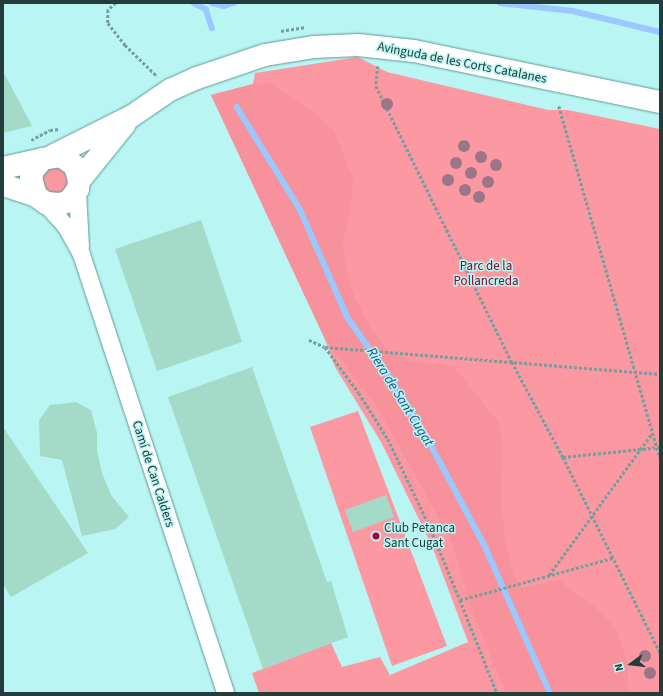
<!DOCTYPE html>
<meta charset="utf-8">
<style>
body{margin:0}
#map{position:relative;width:663px;height:696px;overflow:hidden;background:#b9f6f3;font-family:"Source Sans 3",sans-serif}
div>[style]{position:absolute}
[style*='--x']{left:calc(var(--x)*1px);top:calc(var(--y)*1px);width:calc(var(--w)*1px);rotate:calc(var(--a)*1deg)}
.green>*{inset:0;background:#fc98a2}
.round{border-radius:50%}
.forest>*{inset:0;background:#f7929d}
.stream>*{height:5.5px;margin:-2.75px;padding:0 2.75px;transform-origin:2.75px;border-radius:2.75px;background:#9ac8ff}
.building>*{inset:0;background:#a3dac8}
.path>*{height:2.5px;margin-top:-1.25px;transform-origin:0;background:repeating-linear-gradient(90deg,#739f9d 0 3px,transparent 0 5px)}
.roads{filter:drop-shadow(0 0 1px #5f9997) drop-shadow(0 0 1px #5f9997)}
.street>*{height:17px;margin:-8.5px;padding:0 8.5px;transform-origin:8.5px;border-radius:8.5px;background:#fff}
.secondary>*{height:22px;margin:-11px;padding:0 11px;transform-origin:11px;border-radius:11px;background:#fff}
.trees>*{width:12px;height:12px;margin:-6px;border-radius:50%;background:#9a7686}
.dots>*{width:11px;height:11px;translate:-50% -50%;box-sizing:border-box;border:2px solid #b9f6f3;border-radius:50%}
span{translate:-50% -50%;white-space:nowrap;text-align:center;line-height:1.15;-webkit-text-stroke:3px #b9f6f3;paint-order:stroke}
.street-label{font-size:13px;color:#243d3c}
.park-label{font-size:13px;color:#800d2d}
.poi-label{font-size:13px;color:#243d3c}
.left{translate:0 -50%;text-align:left}
.water-label{font-size:14px;color:#174c85;font-style:italic}
.frame{position:absolute;inset:0;border:4px solid #243d3c;pointer-events:none}
.north{position:absolute;left:611px;top:644px;width:40px;height:40px;-webkit-text-stroke:3px #b9f6f3;paint-order:stroke;rotate:255deg;font-size:11px;font-weight:700;line-height:16px;text-align:center;color:#243d3c}
.north::after{content:'';display:block;margin:auto;width:14px;height:18px;background:#243d3c;clip-path:polygon(50% 0,100% 100%,50% 72%,0 100%)}
</style>
<div id="map">
<div class="green">
<div style="clip-path:polygon(358px 57px,387px 72px,548px 110px,568px 110px,660px 129px,660px 693px,259px 693px,252px 673px,331px 643px,342px 667px,380px 657px,390px 675px,468px 642px,432px 546px,381px 442px,335px 367px,324px 337px,211px 95px,253px 84px,255px 73px)"></div>
<div class="round" style="left:43px;top:167px;width:26px;height:26px"></div>
<div style="clip-path:polygon(358px 411px,447px 646px,392px 666px,310px 427px)"></div>
</div>
<div class="forest">
<div style="clip-path:polygon(271px 83px,310px 109px,334px 131px,353px 179px,350px 214px,343px 242px,346px 268px,352px 291px,370px 327px,390px 353px,404px 356px,411px 361px,454px 367px,498px 422px,503px 444px,501px 503px,506px 546px,514px 576px,521px 588px,562px 579px,564px 584px,595px 607px,615px 627px,627px 662px,629px 693px,506px 693px,473px 613px,451px 540px,379px 410px,324px 337px,211px 95px,253px 84px)"></div>
</div>
<div class="stream">
<div style="--x:194;--y:3;--w:13;--a:27"></div>
<div style="--x:206;--y:9;--w:20;--a:72"></div>
<div style="--x:212;--y:3;--w:12;--a:14"></div>
<div style="--x:224;--y:6;--w:10;--a:-17"></div>
<div style="--x:500;--y:3;--w:73;--a:6.3"></div>
<div style="--x:573;--y:11;--w:89;--a:13.6"></div>
<div style="--x:237;--y:107;--w:120;--a:58.3"></div>
<div style="--x:300;--y:209;--w:119;--a:66.2"></div>
<div style="--x:348;--y:318;--w:72;--a:54.6"></div>
<div style="--x:390;--y:377;--w:77;--a:58.8"></div>
<div style="--x:430;--y:443;--w:117;--a:61.9"></div>
<div style="--x:485;--y:546;--w:161;--a:66.1"></div>
</div>
<div class="building">
<div style="clip-path:polygon(3px 71px,32px 126px,3px 133px)"></div>
<div style="clip-path:polygon(201px 220px,242px 342px,157px 371px,115px 249px)"></div>
<div style="clip-path:polygon(252px 367px,327px 582px,331px 581px,348px 637px,263px 669px,168px 397px)"></div>
<div style="clip-path:polygon(76px 402px,91px 410px,97px 433px,97px 450px,102px 473px,111px 495px,129px 517px,115px 529px,82px 536px,62px 460px,40px 456px,39px 420px,50px 405px)"></div>
<div style="clip-path:polygon(3px 427px,88px 553px,11px 597px,3px 584px)"></div>
<div style="clip-path:polygon(386px 495px,394px 517px,353px 532px,345px 510px)"></div>
</div>
<div class="path">
<div style="--x:116;--y:3;--w:11;--a:139"></div>
<div style="--x:108;--y:10;--w:13;--a:90"></div>
<div style="--x:108;--y:23;--w:28;--a:52"></div>
<div style="--x:125;--y:45;--w:45;--a:44.1"></div>
<div style="--x:281;--y:31;--w:25;--a:-9"></div>
<div style="--x:378;--y:66;--w:20;--a:96"></div>
<div style="--x:376;--y:86;--w:308;--a:63.8"></div>
<div style="--x:512;--y:362;--w:108;--a:61.8"></div>
<div style="--x:563;--y:457;--w:218;--a:63.6"></div>
<div style="--x:559;--y:106;--w:366;--a:74"></div>
<div style="--x:31;--y:140;--w:21;--a:-28"></div>
<div style="--x:50;--y:130;--w:10;--a:-6"></div>
<div style="--x:309;--y:340;--w:17;--a:24"></div>
<div style="--x:325;--y:347;--w:336;--a:4.6"></div>
<div style="--x:325;--y:347;--w:57;--a:53.5"></div>
<div style="--x:359;--y:393;--w:54;--a:57.8"></div>
<div style="--x:388;--y:439;--w:95;--a:64.5"></div>
<div style="--x:429;--y:525;--w:81;--a:67.5"></div>
<div style="--x:460;--y:600;--w:159;--a:-15.4"></div>
<div style="--x:563;--y:457;--w:98;--a:-5.9"></div>
<div style="--x:549;--y:575;--w:175;--a:-54"></div>
<div style="--x:460;--y:600;--w:100;--a:68.3"></div>
</div>
<div class="roads">
<div class="street">
<div style="--x:77;--y:191;--w:55;--a:86.9"></div>
<div style="--x:44;--y:202;--w:31;--a:48"></div>
<div style="--x:65;--y:225;--w:33;--a:61"></div>
<div style="--x:81;--y:254;--w:462;--a:71.8"></div>
</div>
<div class="secondary">
<div style="--x:52;--y:156;--w:89;--a:-26.6"></div>
<div style="--x:132;--y:116;--w:46;--a:-34.4"></div>
<div style="--x:170;--y:90;--w:30;--a:-24"></div>
<div style="--x:197;--y:78;--w:72;--a:-18.7"></div>
<div style="--x:265;--y:55;--w:50;--a:-9.3"></div>
<div style="--x:314;--y:47;--w:44;--a:-2.6"></div>
<div style="--x:358;--y:45;--w:56;--a:6.1"></div>
<div style="--x:414;--y:51;--w:251;--a:11.7"></div>
<div style="--x:3;--y:168;--w:41;--a:-12.7"></div>
<div style="--x:79;--y:181;--w:73;--a:-51.1"></div>
<div style="--x:3;--y:185;--w:35;--a:18"></div>
<div style="--x:36;--y:196;--w:12;--a:35"></div>
<div style="--x:46;--y:203;--w:15;--a:4"></div>
<div style="--x:61;--y:204;--w:9;--a:-21"></div>
<div style="--x:69;--y:201;--w:15;--a:-53"></div>
<div style="--x:78;--y:189;--w:8;--a:-83"></div>
<div style="--x:79;--y:181;--w:16;--a:-105"></div>
<div style="--x:75;--y:166;--w:17;--a:-144"></div>
<div style="--x:61;--y:156;--w:18;--a:171"></div>
<div style="--x:43;--y:159;--w:15;--a:132"></div>
<div style="--x:33;--y:170;--w:8;--a:104"></div>
<div style="--x:31;--y:178;--w:19;--a:74"></div>
</div>
</div>
<div class="trees">
<div style="left:387px;top:104px"></div>
<div style="left:464px;top:146px"></div>
<div style="left:481px;top:157px"></div>
<div style="left:456px;top:163px"></div>
<div style="left:496px;top:165px"></div>
<div style="left:471px;top:173px"></div>
<div style="left:448px;top:180px"></div>
<div style="left:488px;top:182px"></div>
<div style="left:465px;top:190px"></div>
<div style="left:479px;top:197px"></div>
<div style="left:645px;top:656px"></div>
<div style="left:650px;top:673px"></div>
</div>
<div class="dots">
<div style="left:376px;top:536px;background:#a00037"></div>
</div>
<div class="street-label">
<span style="left:462px;top:63px;rotate:11deg">Avinguda de les Corts Catalanes</span>
<span style="left:153px;top:474px;rotate:72deg">Camí de Can Calders</span>
</div>
<div class="park-label">
<span style="left:486px;top:274px">Parc de la<br>Pollancreda</span>
</div>
<div class="poi-label">
<span class="left" style="left:384px;top:536px">Club Petanca<br>Sant Cugat</span>
</div>
<div class="water-label">
<span style="left:400px;top:397px;rotate:58deg">Riera de Sant Cugat</span>
</div>
<div class="frame"></div>
<div class="north">N</div>
</div>
